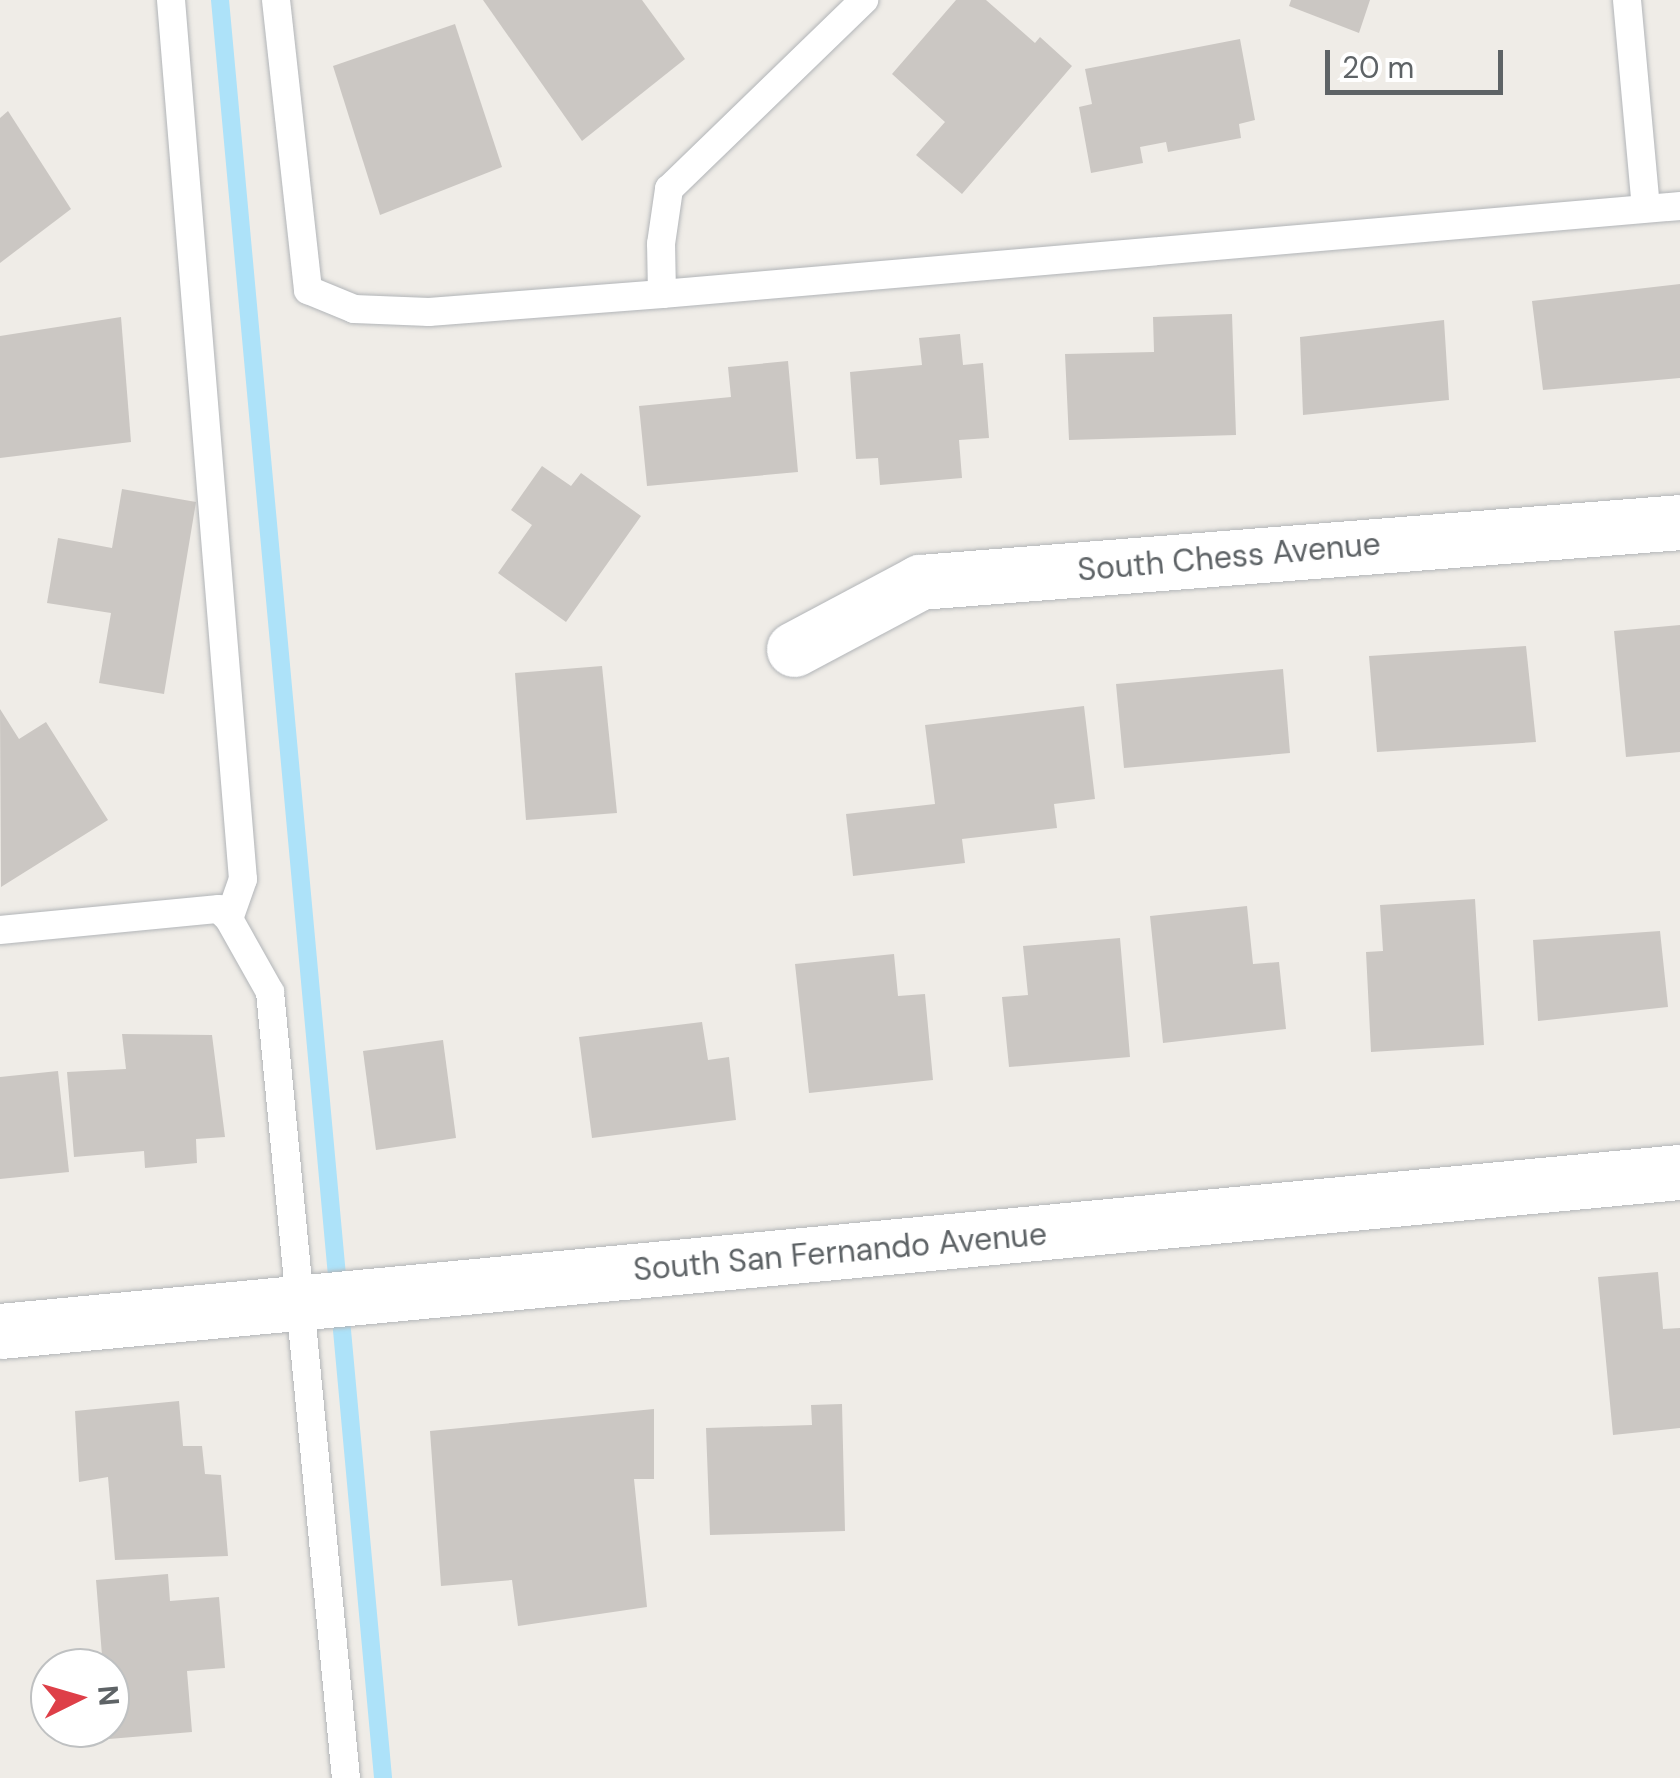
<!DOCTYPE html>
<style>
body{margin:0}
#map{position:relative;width:1680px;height:1778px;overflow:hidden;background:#efece7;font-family:"DM Sans",sans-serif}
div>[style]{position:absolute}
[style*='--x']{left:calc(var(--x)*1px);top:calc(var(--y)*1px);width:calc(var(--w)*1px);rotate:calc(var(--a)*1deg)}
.stream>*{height:18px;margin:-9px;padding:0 9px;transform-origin:9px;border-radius:9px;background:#ade2f9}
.building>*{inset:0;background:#cbc7c3}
.roads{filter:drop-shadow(0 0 2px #b2b5b8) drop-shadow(0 0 2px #b2b5b8)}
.service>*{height:28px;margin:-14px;padding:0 14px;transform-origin:14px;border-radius:14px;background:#fff}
.minor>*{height:55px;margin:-27.5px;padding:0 27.5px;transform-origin:27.5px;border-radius:27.5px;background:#fff}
span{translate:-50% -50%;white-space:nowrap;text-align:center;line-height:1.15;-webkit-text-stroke:8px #fff;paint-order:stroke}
.street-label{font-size:32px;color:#5e6366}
.north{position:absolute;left:30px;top:1648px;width:100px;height:100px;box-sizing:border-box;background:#fff;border:2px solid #bfc1c2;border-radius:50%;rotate:85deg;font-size:28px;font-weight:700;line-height:40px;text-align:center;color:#5e6366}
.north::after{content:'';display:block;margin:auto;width:35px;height:45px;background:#de3f48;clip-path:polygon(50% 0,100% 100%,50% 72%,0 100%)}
.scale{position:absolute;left:1325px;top:50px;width:178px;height:45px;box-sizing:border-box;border:5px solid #5e6366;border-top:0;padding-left:12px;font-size:30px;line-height:35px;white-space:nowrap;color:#5e6366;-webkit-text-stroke:8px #fff;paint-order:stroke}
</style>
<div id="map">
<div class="stream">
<div style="--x:220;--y:0;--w:1785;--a:84.76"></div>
</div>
<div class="building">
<div style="clip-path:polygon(483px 0,642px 0,685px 59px,582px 141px)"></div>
<div style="clip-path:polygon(956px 0,986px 0,1035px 43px,1040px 37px,1072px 66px,962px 194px,916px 155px,945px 122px,892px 74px)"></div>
<div style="clip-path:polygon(1291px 0,1370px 0,1359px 33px,1289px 6px)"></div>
<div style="clip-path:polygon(455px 24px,502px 167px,380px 215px,333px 66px)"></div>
<div style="clip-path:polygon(1240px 39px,1255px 120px,1239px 124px,1241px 138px,1168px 152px,1166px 142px,1140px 147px,1143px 163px,1091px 173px,1079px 107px,1092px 104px,1085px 69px)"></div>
<div style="clip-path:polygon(8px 111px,71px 209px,0 263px,0 118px)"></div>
<div style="clip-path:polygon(1680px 284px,1680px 378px,1543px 390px,1532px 301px)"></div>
<div style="clip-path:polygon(1232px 314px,1236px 435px,1069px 440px,1065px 354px,1154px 352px,1153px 317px)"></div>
<div style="clip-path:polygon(121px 317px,131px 442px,0 458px,0 336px)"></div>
<div style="clip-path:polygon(1444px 320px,1449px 400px,1303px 415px,1300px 337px)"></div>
<div style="clip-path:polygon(960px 334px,963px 365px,983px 363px,989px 438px,959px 440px,962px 478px,880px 485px,878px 458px,856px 459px,850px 372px,922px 365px,919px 338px)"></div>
<div style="clip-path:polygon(788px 361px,798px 472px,647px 486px,639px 406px,731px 397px,728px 367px)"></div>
<div style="clip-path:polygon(542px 466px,571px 486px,581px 473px,641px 516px,566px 622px,498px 573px,532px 525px,511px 510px)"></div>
<div style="clip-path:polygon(122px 489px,196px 502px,164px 694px,99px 683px,111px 613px,47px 603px,58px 538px,112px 548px)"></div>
<div style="clip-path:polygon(1680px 625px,1680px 752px,1626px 757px,1614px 631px)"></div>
<div style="clip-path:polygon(1526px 646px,1536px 742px,1377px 752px,1369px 656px)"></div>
<div style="clip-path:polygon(602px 666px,617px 813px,526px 820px,515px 673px)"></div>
<div style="clip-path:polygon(1283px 669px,1290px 753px,1124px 768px,1116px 684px)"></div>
<div style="clip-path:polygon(1084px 706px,1095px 799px,1054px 804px,1057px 828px,962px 839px,965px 863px,853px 876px,846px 814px,935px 804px,925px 725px)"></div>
<div style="clip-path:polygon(0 709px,19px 739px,46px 722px,108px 820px,1px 887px)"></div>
<div style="clip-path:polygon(1475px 899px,1484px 1045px,1371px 1052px,1366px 952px,1383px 951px,1380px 905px)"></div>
<div style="clip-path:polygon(1247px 906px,1253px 964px,1279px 962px,1286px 1029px,1163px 1043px,1150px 916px)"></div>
<div style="clip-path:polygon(1660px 931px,1668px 1007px,1538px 1021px,1533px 940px)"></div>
<div style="clip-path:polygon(1120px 938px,1130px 1057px,1009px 1067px,1002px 997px,1028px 995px,1023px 946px)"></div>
<div style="clip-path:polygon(894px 954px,898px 996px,925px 994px,933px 1080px,809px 1093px,795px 964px)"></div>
<div style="clip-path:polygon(702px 1022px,708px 1060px,729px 1057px,736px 1120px,592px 1138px,579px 1037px)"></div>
<div style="clip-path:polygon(122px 1034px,212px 1035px,225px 1137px,196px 1139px,197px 1163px,145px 1168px,144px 1151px,74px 1157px,67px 1072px,126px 1069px)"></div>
<div style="clip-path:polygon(443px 1040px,456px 1138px,376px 1150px,363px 1051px)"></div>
<div style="clip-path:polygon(58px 1071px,69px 1172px,0 1179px,0 1077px)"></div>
<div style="clip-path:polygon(1658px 1272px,1663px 1329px,1680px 1328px,1680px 1428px,1613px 1435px,1598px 1277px)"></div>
<div style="clip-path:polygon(179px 1401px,183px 1446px,202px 1446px,205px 1474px,221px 1475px,228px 1556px,115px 1560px,108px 1477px,79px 1482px,75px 1411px)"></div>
<div style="clip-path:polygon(842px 1404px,845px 1531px,710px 1535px,706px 1428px,812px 1425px,811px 1405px)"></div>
<div style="clip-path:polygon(654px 1409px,654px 1479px,634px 1479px,647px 1607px,518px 1626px,512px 1580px,441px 1586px,430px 1431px)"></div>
<div style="clip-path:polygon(168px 1574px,170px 1601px,219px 1597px,225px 1668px,187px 1671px,192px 1732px,109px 1739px,110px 1668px,103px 1668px,96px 1580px)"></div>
</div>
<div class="roads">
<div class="service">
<div style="--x:171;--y:0;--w:882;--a:85.32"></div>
<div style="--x:243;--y:879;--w:42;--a:109.3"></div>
<div style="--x:229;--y:919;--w:84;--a:60.7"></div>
<div style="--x:270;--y:992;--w:790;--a:84.48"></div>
<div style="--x:276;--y:0;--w:292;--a:83.7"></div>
<div style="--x:308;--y:290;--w:50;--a:22.4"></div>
<div style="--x:354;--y:309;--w:75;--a:2.3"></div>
<div style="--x:429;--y:312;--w:234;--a:-4.4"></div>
<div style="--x:662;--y:294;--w:1022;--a:-4.94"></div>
<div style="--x:1627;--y:0;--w:209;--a:84.8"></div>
<div style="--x:662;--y:294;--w:50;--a:-91.1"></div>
<div style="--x:661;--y:244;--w:56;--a:-81.7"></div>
<div style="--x:669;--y:189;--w:272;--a:-44.1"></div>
<div style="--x:0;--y:930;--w:220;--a:-5.5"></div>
<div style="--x:219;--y:909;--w:14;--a:45"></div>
</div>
<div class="minor">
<div style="--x:794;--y:649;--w:143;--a:-28"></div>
<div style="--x:920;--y:582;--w:762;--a:-4.51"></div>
<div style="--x:0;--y:1331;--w:1688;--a:-5.41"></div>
</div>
</div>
<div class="street-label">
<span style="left:1229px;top:557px;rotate:-5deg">South Chess Avenue</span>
<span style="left:840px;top:1252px;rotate:-5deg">South San Fernando Avenue</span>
</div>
<div class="north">N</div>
<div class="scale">20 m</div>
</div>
